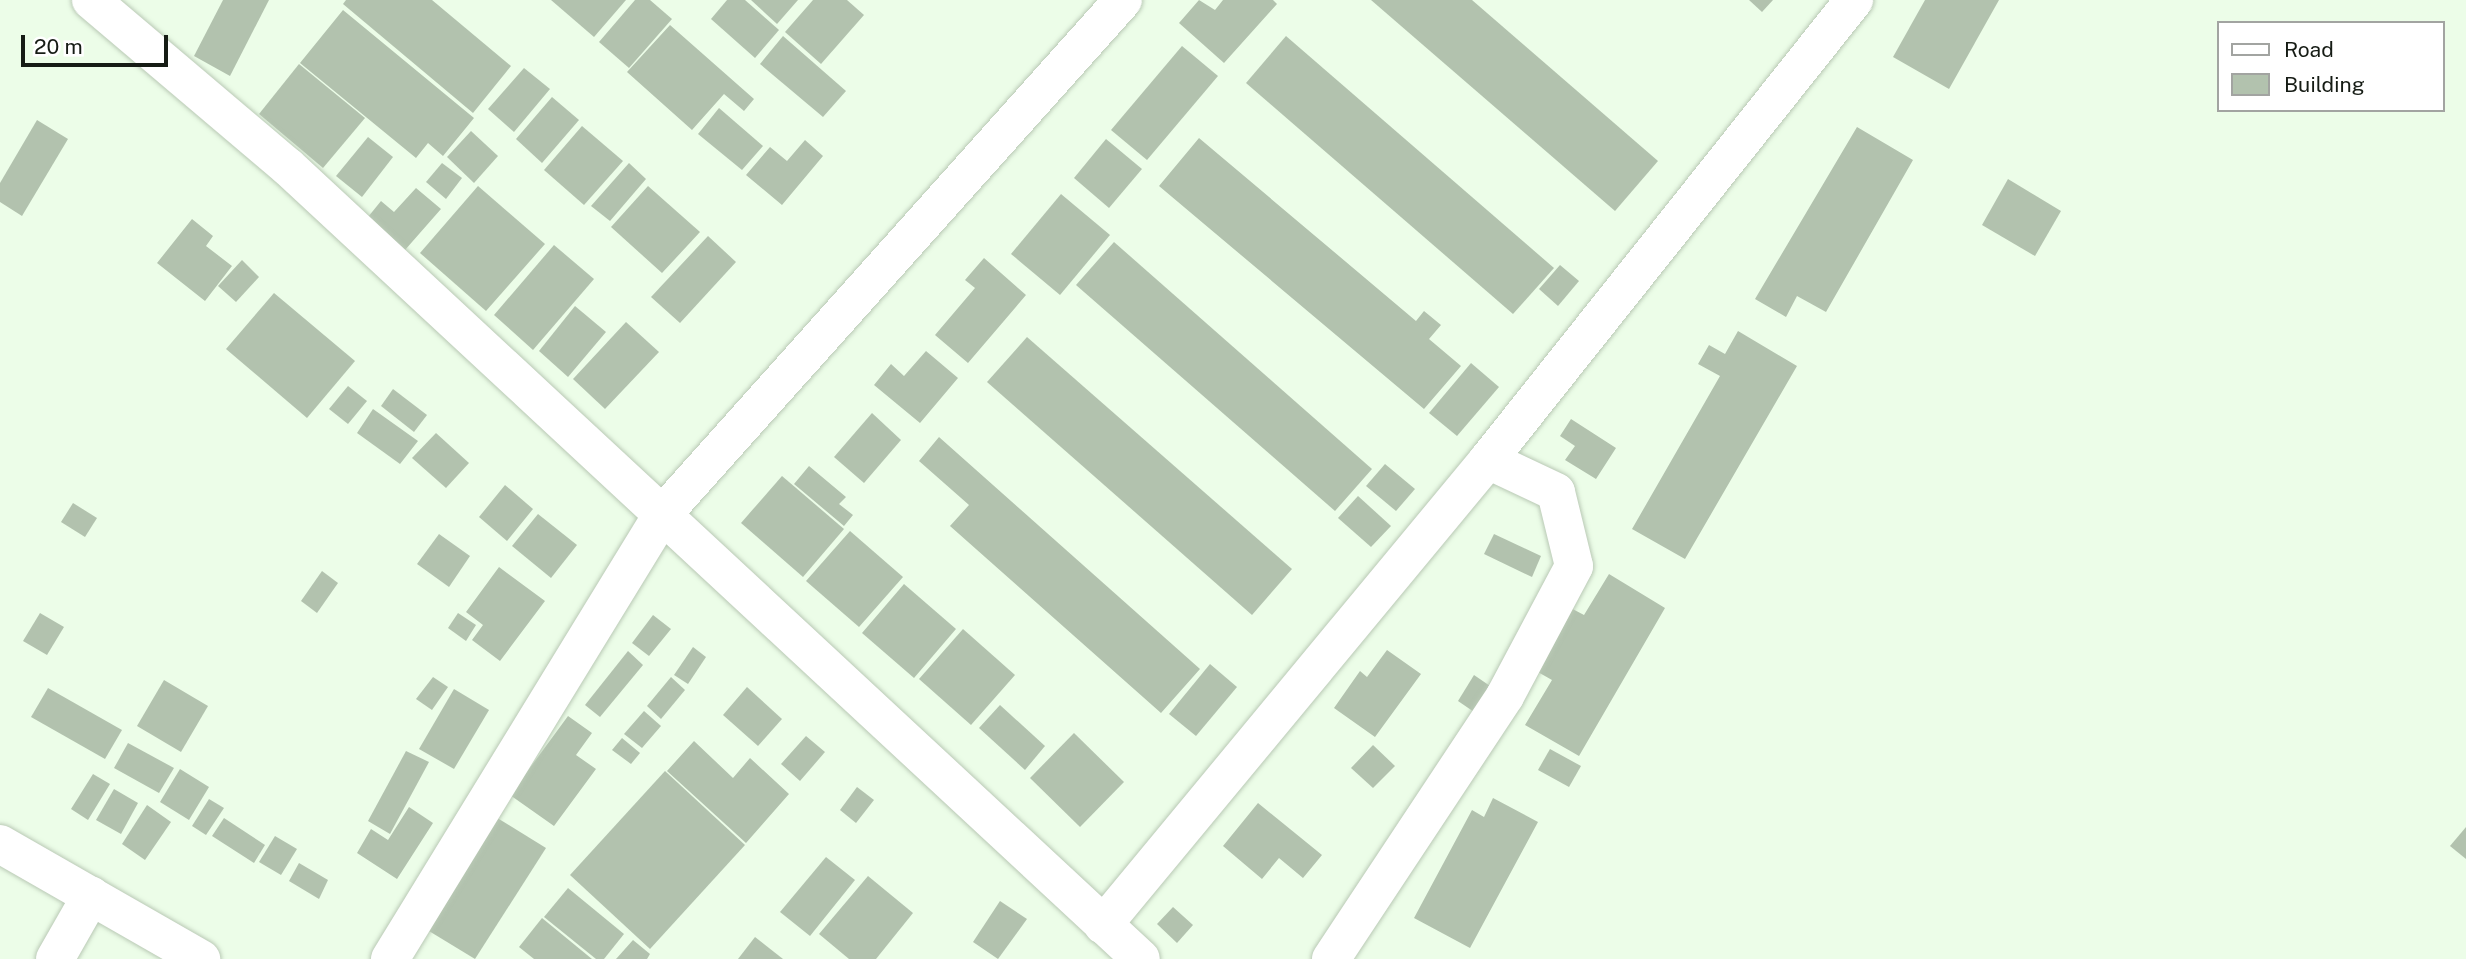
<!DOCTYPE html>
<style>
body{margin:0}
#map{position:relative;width:2466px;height:959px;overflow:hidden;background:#ecfde8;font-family:"Public Sans",sans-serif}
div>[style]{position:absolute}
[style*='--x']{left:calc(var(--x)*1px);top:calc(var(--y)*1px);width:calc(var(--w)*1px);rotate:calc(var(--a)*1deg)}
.building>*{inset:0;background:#b2c2ae}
.roads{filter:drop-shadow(0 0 2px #b9c9b5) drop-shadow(0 0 2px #b9c9b5)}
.street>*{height:38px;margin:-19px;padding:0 19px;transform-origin:19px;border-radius:19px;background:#fff}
.secondary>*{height:38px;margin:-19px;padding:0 19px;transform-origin:19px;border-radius:19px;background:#fff}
span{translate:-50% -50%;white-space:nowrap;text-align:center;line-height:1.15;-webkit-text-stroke:6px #fff;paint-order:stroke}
.legend{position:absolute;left:2217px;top:21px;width:228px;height:91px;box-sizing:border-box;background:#fff;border:2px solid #a2a4a1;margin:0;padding:9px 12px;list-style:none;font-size:21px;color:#161c15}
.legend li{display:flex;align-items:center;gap:14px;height:35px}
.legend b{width:35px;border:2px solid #a2a4a1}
.scale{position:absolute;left:21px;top:35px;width:147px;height:32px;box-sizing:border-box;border:4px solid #161c15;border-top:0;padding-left:9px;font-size:21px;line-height:24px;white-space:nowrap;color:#161c15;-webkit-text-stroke:5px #fff;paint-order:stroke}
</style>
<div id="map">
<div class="building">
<div style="clip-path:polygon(223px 0,269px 0,230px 76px,194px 56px)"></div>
<div style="clip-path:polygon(346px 0,432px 0,511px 66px,473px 113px,343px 4px)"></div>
<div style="clip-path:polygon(551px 0,626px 0,594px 37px)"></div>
<div style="clip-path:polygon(635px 0,650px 0,672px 19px,629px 68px,599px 42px)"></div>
<div style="clip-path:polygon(727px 0,745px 0,779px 30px,755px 58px,711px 19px)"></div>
<div style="clip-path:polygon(751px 0,798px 0,777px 24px)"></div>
<div style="clip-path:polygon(813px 0,847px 0,864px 15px,821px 64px,785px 32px)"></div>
<div style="clip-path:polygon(1199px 0,1215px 10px,1223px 0,1273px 0,1277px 4px,1224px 63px,1179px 23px)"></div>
<div style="clip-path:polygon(1371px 0,1472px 0,1658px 161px,1615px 211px)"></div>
<div style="clip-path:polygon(1749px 0,1773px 0,1762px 12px)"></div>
<div style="clip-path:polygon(1925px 0,1999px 0,1949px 89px,1893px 57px)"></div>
<div style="clip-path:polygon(343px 10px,474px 118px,443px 156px,428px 143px,416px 158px,300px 63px)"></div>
<div style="clip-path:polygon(670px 25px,754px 99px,744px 111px,724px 94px,692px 130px,627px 72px)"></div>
<div style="clip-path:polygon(783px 36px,846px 91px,823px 117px,760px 64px)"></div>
<div style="clip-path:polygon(1286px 36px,1554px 268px,1513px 314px,1246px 83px)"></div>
<div style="clip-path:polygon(1182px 46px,1218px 76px,1147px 160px,1111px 130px)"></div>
<div style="clip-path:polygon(299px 64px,365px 118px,323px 168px,259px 114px)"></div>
<div style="clip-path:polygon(524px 68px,550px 89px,514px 132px,488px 109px)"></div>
<div style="clip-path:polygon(552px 97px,579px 120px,542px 163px,516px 139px)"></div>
<div style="clip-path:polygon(719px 108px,763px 146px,742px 170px,698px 134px)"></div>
<div style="clip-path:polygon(37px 120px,68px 139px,22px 216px,0 202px,0 183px)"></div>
<div style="clip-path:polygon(582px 126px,623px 161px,584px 205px,544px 170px)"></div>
<div style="clip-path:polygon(1857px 127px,1913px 160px,1826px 312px,1797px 296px,1786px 317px,1755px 299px)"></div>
<div style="clip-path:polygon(471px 131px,498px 156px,474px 183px,447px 157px)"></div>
<div style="clip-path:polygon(368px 137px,393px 157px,362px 197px,336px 176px)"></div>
<div style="clip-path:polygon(1199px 138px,1416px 321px,1424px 311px,1441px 325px,1429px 339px,1461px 366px,1424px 409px,1159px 186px)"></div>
<div style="clip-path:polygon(1106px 139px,1142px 169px,1109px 208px,1074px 178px)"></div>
<div style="clip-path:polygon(805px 140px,823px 156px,782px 205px,746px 175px,770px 147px,787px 161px)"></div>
<div style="clip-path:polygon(442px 163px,462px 178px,446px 199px,426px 182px)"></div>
<div style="clip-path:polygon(629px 163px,646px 179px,610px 221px,591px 206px)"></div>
<div style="clip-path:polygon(2008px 179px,2061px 211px,2035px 256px,1982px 225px)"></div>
<div style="clip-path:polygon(478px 186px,545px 244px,486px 311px,420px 253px)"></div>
<div style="clip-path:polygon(648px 186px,700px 232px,662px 273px,611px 227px)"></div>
<div style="clip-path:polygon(416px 188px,441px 209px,405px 250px,368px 217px,381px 201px,394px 212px)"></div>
<div style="clip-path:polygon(1061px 194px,1110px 235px,1060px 295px,1011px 254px)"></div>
<div style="clip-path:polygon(192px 219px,213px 236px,206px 246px,232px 266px,205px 301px,157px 263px)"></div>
<div style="clip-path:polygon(708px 236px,736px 262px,680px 323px,651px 297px)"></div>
<div style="clip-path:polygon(1114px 242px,1372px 469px,1335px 511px,1076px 285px)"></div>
<div style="clip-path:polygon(554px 245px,594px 279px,533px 350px,494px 315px)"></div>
<div style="clip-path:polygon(984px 258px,1026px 295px,968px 363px,935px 335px,975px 288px,965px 280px)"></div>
<div style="clip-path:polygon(242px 260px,259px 277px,236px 302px,218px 286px)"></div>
<div style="clip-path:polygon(1560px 265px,1579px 281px,1558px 306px,1539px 289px)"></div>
<div style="clip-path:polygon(274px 293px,355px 361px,307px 418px,226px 349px)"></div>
<div style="clip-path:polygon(575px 306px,606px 332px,568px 377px,539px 351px)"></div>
<div style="clip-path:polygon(626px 322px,659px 352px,605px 409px,573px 379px)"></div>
<div style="clip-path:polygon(1738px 331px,1797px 366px,1685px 559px,1632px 529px,1720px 376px,1698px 364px,1709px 345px,1725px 354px)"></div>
<div style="clip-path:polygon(1027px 337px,1292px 569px,1252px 615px,987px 382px)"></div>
<div style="clip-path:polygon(926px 351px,958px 378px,920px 423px,874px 385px,891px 364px,904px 376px)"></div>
<div style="clip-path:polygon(1471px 363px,1499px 387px,1457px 436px,1429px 413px)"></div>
<div style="clip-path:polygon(348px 386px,367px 401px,348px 424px,329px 409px)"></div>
<div style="clip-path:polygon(393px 389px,427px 415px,414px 432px,381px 406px)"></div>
<div style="clip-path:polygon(373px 409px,418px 441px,400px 464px,357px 433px)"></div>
<div style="clip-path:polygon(872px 413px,901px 440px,864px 483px,834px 457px)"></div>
<div style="clip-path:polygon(1571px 419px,1616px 448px,1596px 479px,1565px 460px,1575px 446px,1560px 436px)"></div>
<div style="clip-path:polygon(436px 433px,469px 463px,446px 488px,412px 458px)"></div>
<div style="clip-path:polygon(939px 437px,1200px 669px,1161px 713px,950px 526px,969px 505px,919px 461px)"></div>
<div style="clip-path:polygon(1385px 464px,1415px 489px,1396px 511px,1366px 486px)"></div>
<div style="clip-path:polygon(809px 466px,846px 497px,839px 504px,853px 515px,844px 526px,794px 484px)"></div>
<div style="clip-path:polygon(782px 476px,844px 529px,803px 577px,741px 523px)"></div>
<div style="clip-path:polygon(505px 485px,533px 509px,507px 541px,479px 517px)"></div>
<div style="clip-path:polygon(1358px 496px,1391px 526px,1371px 547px,1338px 518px)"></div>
<div style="clip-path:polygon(73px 503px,97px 518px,85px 537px,61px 522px)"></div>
<div style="clip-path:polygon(538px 514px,577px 545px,551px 578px,512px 546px)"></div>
<div style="clip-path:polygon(850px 531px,903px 577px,859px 627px,806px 581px)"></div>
<div style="clip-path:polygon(439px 534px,470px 556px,449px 587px,417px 564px)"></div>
<div style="clip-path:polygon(1494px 534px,1541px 556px,1532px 577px,1484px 554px)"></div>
<div style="clip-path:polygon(499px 567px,545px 601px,500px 661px,472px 640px,483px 625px,466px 612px)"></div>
<div style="clip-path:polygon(322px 571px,338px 583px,317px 613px,301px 601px)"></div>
<div style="clip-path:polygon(1609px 574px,1665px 608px,1579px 756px,1525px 725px,1552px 680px,1529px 667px,1565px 605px,1584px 615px)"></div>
<div style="clip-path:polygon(904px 584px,956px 629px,914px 678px,862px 633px)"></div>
<div style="clip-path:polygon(40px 613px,64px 627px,47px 655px,23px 641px)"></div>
<div style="clip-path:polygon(458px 613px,476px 625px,466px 641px,448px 628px)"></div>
<div style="clip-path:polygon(653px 615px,671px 629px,649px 656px,632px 643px)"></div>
<div style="clip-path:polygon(963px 629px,1015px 675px,971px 725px,919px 679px)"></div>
<div style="clip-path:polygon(693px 647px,706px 657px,688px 684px,674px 675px)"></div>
<div style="clip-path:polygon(1387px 650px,1421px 674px,1375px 737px,1334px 708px,1360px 671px,1367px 677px)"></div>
<div style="clip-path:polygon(628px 651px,643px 665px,600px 717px,585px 705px)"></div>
<div style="clip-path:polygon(1210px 664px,1237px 687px,1196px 736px,1169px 714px)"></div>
<div style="clip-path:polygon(1474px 675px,1493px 688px,1477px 714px,1458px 701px)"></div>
<div style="clip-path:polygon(433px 677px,448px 687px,432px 710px,416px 699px)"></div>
<div style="clip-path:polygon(671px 677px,685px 690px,661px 719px,647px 706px)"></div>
<div style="clip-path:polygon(164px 680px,208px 706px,181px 752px,137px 726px)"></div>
<div style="clip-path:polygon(747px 687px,782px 719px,758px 746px,723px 715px)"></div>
<div style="clip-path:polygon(48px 688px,122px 730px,105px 759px,31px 717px)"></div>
<div style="clip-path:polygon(454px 689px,489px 710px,454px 769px,419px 749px)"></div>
<div style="clip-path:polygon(1000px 705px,1045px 746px,1025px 770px,979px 728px)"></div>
<div style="clip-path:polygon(644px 711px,661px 726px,642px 748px,624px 734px)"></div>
<div style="clip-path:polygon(568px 716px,592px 733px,576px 755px,596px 769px,554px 826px,510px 795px)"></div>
<div style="clip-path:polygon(1074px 733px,1124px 782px,1080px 827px,1030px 778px)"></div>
<div style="clip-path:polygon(806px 736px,825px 752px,800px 781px,781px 764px)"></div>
<div style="clip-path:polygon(622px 738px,640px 753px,631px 764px,612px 750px)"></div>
<div style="clip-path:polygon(694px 741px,733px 778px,750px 758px,789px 794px,746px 843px,667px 771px)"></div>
<div style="clip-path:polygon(128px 743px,174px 768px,159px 793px,114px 768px)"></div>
<div style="clip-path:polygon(1373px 745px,1395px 766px,1373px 788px,1351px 768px)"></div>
<div style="clip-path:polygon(1550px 749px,1581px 766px,1569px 787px,1538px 770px)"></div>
<div style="clip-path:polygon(406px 751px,429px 762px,390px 834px,368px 821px)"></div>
<div style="clip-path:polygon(180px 769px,209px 787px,189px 820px,160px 802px)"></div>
<div style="clip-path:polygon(665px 771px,745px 845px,650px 949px,570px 875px)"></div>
<div style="clip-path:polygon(93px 774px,110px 784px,88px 820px,71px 809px)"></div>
<div style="clip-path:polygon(857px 787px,874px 800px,856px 823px,840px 810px)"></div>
<div style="clip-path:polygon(114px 789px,138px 803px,121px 834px,96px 820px)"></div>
<div style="clip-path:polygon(1493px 798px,1538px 822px,1470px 948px,1414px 918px,1472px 810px,1484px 817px)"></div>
<div style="clip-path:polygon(209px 799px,224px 808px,206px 835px,192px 826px)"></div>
<div style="clip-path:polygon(1258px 803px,1322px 855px,1303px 878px,1279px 858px,1262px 879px,1223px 846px)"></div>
<div style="clip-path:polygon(147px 805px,171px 822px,145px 860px,122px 844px)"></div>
<div style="clip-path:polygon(409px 807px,433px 823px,397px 879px,357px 853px,371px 829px,388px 840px)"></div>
<div style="clip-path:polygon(494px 816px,546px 848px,475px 959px,424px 928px)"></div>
<div style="clip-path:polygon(224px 818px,265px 845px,254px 863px,212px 836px)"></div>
<div style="clip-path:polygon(2466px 827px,2466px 859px,2450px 846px)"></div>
<div style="clip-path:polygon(275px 836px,297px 849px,281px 875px,259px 862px)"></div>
<div style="clip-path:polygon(826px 857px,855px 880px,810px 936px,780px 912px)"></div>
<div style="clip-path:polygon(299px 863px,328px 880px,319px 899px,289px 881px)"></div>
<div style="clip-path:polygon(868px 876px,913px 913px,876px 959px,849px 959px,819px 934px)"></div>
<div style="clip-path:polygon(568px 888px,624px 934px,604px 959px,596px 959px,544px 917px)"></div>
<div style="clip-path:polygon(1000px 901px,1027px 919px,998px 959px,973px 942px)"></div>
<div style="clip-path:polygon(1173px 907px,1193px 925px,1177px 943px,1157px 924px)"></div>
<div style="clip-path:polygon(542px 918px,592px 959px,534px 959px,519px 947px)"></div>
<div style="clip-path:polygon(755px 937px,783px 959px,738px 959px)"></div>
<div style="clip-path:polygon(633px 940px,650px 954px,647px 959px,616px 959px)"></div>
</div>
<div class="roads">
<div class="street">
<div style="--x:91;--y:0;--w:257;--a:40.3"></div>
<div style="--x:287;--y:166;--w:1165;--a:42.88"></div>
<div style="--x:1103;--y:925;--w:604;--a:-50.38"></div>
<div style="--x:1488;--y:460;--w:588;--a:-51.49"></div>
<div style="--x:55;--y:959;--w:73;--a:-60.3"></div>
<div style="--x:390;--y:959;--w:521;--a:-58.51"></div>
<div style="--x:662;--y:515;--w:691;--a:-48.17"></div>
<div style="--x:1331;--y:959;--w:315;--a:-56.5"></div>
<div style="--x:1505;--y:696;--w:147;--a:-62"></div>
<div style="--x:1574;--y:566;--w:76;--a:-103.7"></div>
<div style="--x:1556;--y:492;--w:75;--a:-154.8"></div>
</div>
<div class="secondary">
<div style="--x:0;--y:844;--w:232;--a:29.8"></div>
</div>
</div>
<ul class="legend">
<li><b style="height:9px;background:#fff"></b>Road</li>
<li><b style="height:19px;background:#b2c2ae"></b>Building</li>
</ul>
<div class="scale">20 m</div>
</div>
